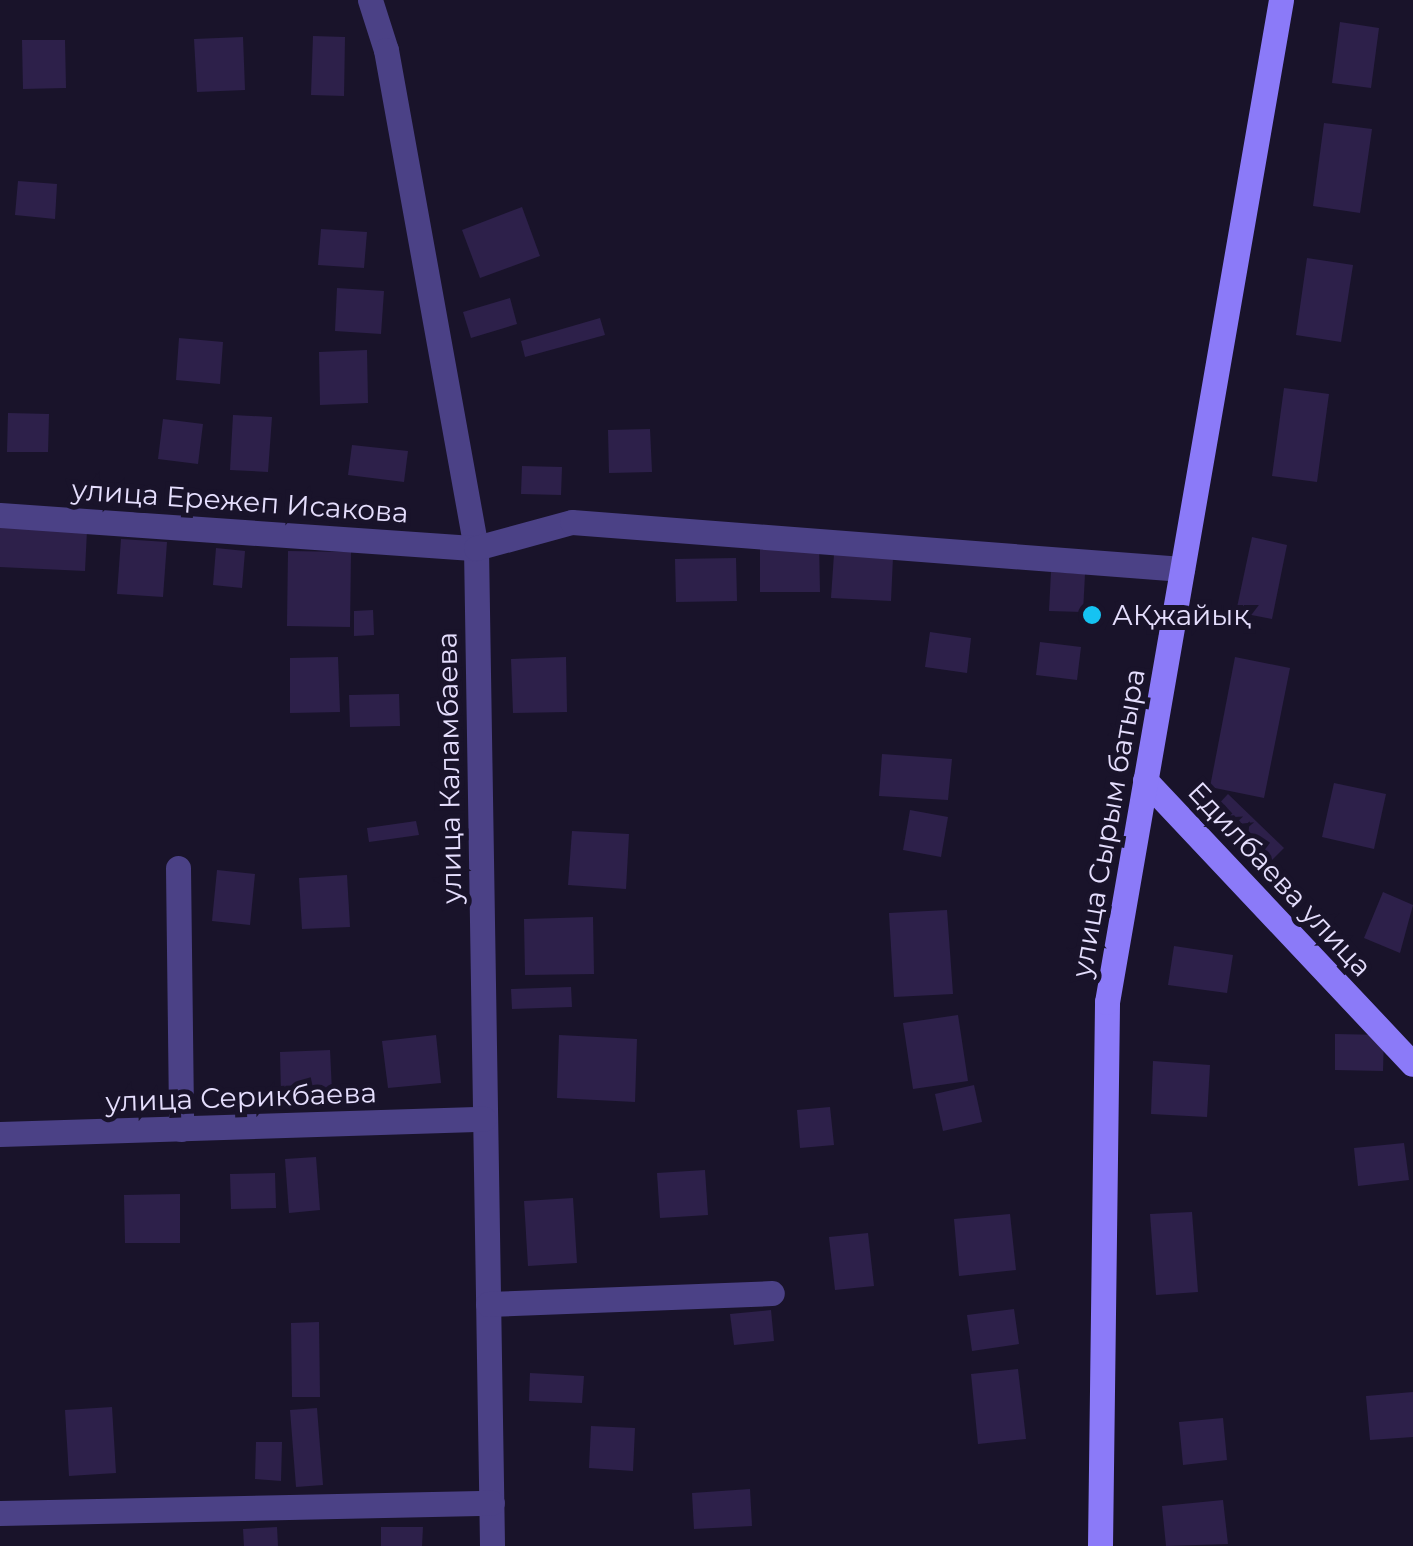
<!DOCTYPE html>
<meta charset="utf-8">
<style>
body{margin:0}
#map{position:relative;width:1413px;height:1546px;overflow:hidden;background:#19132a;font-family:Montserrat,sans-serif}
div>[style]{position:absolute}
[style*='--x']{left:calc(var(--x)*1px);top:calc(var(--y)*1px);width:calc(var(--w)*1px);rotate:calc(var(--a)*1deg)}
.building>*{inset:0;background:#2d204a}
.street>*{height:25px;margin:-12.5px;padding:0 12.5px;transform-origin:12.5px;border-radius:12.5px;background:#4b4186}
.secondary>*{height:25px;margin:-12.5px;padding:0 12.5px;transform-origin:12.5px;border-radius:12.5px;background:#8b7af8}
.dots>*{width:28px;height:28px;translate:-50% -50%;box-sizing:border-box;border:5px solid #19132a;border-radius:50%}
span{translate:-50% -50%;white-space:nowrap;text-align:center;line-height:1.15;-webkit-text-stroke:10px #19132a;paint-order:stroke}
.street-label{font-size:28px;color:#e5defd}
.poi-label{font-size:28px;color:#e5defd}
.left{translate:0 -50%;text-align:left}
</style>
<div id="map">
<div class="building">
<div style="clip-path:polygon(1340px 22px,1379px 28px,1371px 88px,1332px 83px)"></div>
<div style="clip-path:polygon(313px 36px,345px 37px,344px 96px,311px 95px)"></div>
<div style="clip-path:polygon(243px 37px,245px 90px,197px 92px,194px 39px)"></div>
<div style="clip-path:polygon(22px 40px,65px 40px,66px 88px,23px 89px)"></div>
<div style="clip-path:polygon(1324px 123px,1372px 129px,1360px 213px,1313px 206px)"></div>
<div style="clip-path:polygon(18px 181px,57px 184px,55px 219px,15px 215px)"></div>
<div style="clip-path:polygon(522px 207px,540px 256px,480px 278px,462px 230px)"></div>
<div style="clip-path:polygon(321px 229px,367px 232px,364px 268px,318px 265px)"></div>
<div style="clip-path:polygon(1307px 258px,1353px 265px,1341px 342px,1296px 335px)"></div>
<div style="clip-path:polygon(337px 288px,384px 291px,381px 334px,335px 331px)"></div>
<div style="clip-path:polygon(510px 298px,517px 324px,471px 338px,463px 312px)"></div>
<div style="clip-path:polygon(600px 318px,605px 335px,525px 357px,521px 341px)"></div>
<div style="clip-path:polygon(179px 338px,223px 342px,220px 384px,176px 380px)"></div>
<div style="clip-path:polygon(367px 350px,368px 403px,320px 405px,319px 352px)"></div>
<div style="clip-path:polygon(1284px 388px,1329px 394px,1317px 482px,1272px 476px)"></div>
<div style="clip-path:polygon(8px 413px,49px 414px,48px 452px,7px 452px)"></div>
<div style="clip-path:polygon(233px 415px,272px 417px,268px 472px,230px 470px)"></div>
<div style="clip-path:polygon(163px 419px,203px 424px,198px 464px,158px 459px)"></div>
<div style="clip-path:polygon(650px 429px,652px 472px,609px 473px,608px 430px)"></div>
<div style="clip-path:polygon(352px 445px,408px 451px,404px 482px,348px 475px)"></div>
<div style="clip-path:polygon(522px 466px,562px 467px,561px 495px,521px 494px)"></div>
<div style="clip-path:polygon(0 527px,87px 530px,85px 571px,0 567px)"></div>
<div style="clip-path:polygon(1252px 537px,1287px 545px,1272px 619px,1236px 612px)"></div>
<div style="clip-path:polygon(121px 539px,167px 542px,163px 597px,117px 594px)"></div>
<div style="clip-path:polygon(760px 543px,819px 543px,820px 592px,760px 592px)"></div>
<div style="clip-path:polygon(216px 548px,245px 551px,242px 588px,213px 585px)"></div>
<div style="clip-path:polygon(288px 551px,351px 552px,350px 627px,287px 626px)"></div>
<div style="clip-path:polygon(834px 554px,893px 557px,891px 601px,831px 598px)"></div>
<div style="clip-path:polygon(736px 558px,737px 601px,676px 602px,675px 559px)"></div>
<div style="clip-path:polygon(1051px 572px,1085px 574px,1083px 612px,1049px 611px)"></div>
<div style="clip-path:polygon(373px 610px,374px 635px,354px 636px,354px 611px)"></div>
<div style="clip-path:polygon(930px 632px,971px 638px,967px 673px,925px 667px)"></div>
<div style="clip-path:polygon(1040px 642px,1081px 647px,1077px 680px,1036px 675px)"></div>
<div style="clip-path:polygon(338px 657px,340px 712px,290px 713px,290px 658px)"></div>
<div style="clip-path:polygon(566px 657px,567px 712px,513px 713px,511px 659px)"></div>
<div style="clip-path:polygon(1235px 657px,1290px 668px,1264px 798px,1210px 787px)"></div>
<div style="clip-path:polygon(399px 694px,400px 726px,350px 727px,349px 695px)"></div>
<div style="clip-path:polygon(882px 754px,952px 759px,948px 800px,879px 796px)"></div>
<div style="clip-path:polygon(1334px 783px,1386px 794px,1374px 849px,1322px 837px)"></div>
<div style="clip-path:polygon(1228px 794px,1284px 848px,1270px 862px,1214px 809px)"></div>
<div style="clip-path:polygon(910px 810px,948px 817px,941px 857px,903px 850px)"></div>
<div style="clip-path:polygon(416px 821px,419px 835px,369px 842px,367px 828px)"></div>
<div style="clip-path:polygon(572px 831px,629px 834px,626px 889px,568px 885px)"></div>
<div style="clip-path:polygon(217px 870px,255px 874px,250px 925px,212px 921px)"></div>
<div style="clip-path:polygon(347px 875px,350px 927px,302px 929px,299px 878px)"></div>
<div style="clip-path:polygon(1383px 892px,1413px 905px,1400px 953px,1364px 938px)"></div>
<div style="clip-path:polygon(947px 910px,953px 994px,894px 997px,889px 913px)"></div>
<div style="clip-path:polygon(593px 917px,594px 974px,525px 975px,524px 919px)"></div>
<div style="clip-path:polygon(1174px 946px,1233px 955px,1227px 993px,1168px 985px)"></div>
<div style="clip-path:polygon(571px 987px,572px 1007px,512px 1009px,511px 989px)"></div>
<div style="clip-path:polygon(958px 1015px,968px 1081px,913px 1089px,903px 1023px)"></div>
<div style="clip-path:polygon(1335px 1034px,1384px 1035px,1383px 1071px,1335px 1070px)"></div>
<div style="clip-path:polygon(436px 1035px,441px 1083px,388px 1088px,382px 1041px)"></div>
<div style="clip-path:polygon(559px 1035px,637px 1039px,635px 1102px,557px 1098px)"></div>
<div style="clip-path:polygon(330px 1050px,332px 1092px,281px 1094px,280px 1052px)"></div>
<div style="clip-path:polygon(1153px 1061px,1210px 1065px,1207px 1117px,1151px 1114px)"></div>
<div style="clip-path:polygon(974px 1085px,982px 1122px,943px 1131px,935px 1094px)"></div>
<div style="clip-path:polygon(830px 1107px,834px 1145px,800px 1148px,797px 1110px)"></div>
<div style="clip-path:polygon(1404px 1143px,1409px 1180px,1358px 1186px,1354px 1148px)"></div>
<div style="clip-path:polygon(316px 1157px,320px 1210px,289px 1213px,285px 1159px)"></div>
<div style="clip-path:polygon(705px 1170px,708px 1215px,660px 1218px,657px 1173px)"></div>
<div style="clip-path:polygon(275px 1173px,276px 1208px,231px 1209px,230px 1174px)"></div>
<div style="clip-path:polygon(180px 1194px,180px 1243px,125px 1243px,124px 1195px)"></div>
<div style="clip-path:polygon(573px 1198px,577px 1263px,528px 1266px,524px 1201px)"></div>
<div style="clip-path:polygon(1192px 1212px,1198px 1292px,1156px 1295px,1150px 1214px)"></div>
<div style="clip-path:polygon(1010px 1214px,1016px 1270px,959px 1276px,954px 1219px)"></div>
<div style="clip-path:polygon(868px 1233px,874px 1286px,835px 1290px,829px 1237px)"></div>
<div style="clip-path:polygon(1014px 1309px,1019px 1344px,972px 1351px,967px 1315px)"></div>
<div style="clip-path:polygon(771px 1310px,774px 1341px,734px 1345px,730px 1314px)"></div>
<div style="clip-path:polygon(319px 1322px,320px 1397px,292px 1397px,291px 1323px)"></div>
<div style="clip-path:polygon(1018px 1369px,1026px 1439px,978px 1444px,971px 1374px)"></div>
<div style="clip-path:polygon(530px 1373px,584px 1376px,582px 1403px,529px 1401px)"></div>
<div style="clip-path:polygon(1413px 1392px,1413px 1437px,1370px 1440px,1366px 1396px)"></div>
<div style="clip-path:polygon(112px 1407px,116px 1473px,69px 1476px,65px 1410px)"></div>
<div style="clip-path:polygon(317px 1408px,323px 1485px,296px 1487px,290px 1410px)"></div>
<div style="clip-path:polygon(1223px 1418px,1227px 1460px,1183px 1465px,1179px 1422px)"></div>
<div style="clip-path:polygon(591px 1426px,635px 1428px,633px 1471px,589px 1468px)"></div>
<div style="clip-path:polygon(256px 1442px,282px 1442px,281px 1481px,255px 1479px)"></div>
<div style="clip-path:polygon(750px 1489px,752px 1526px,694px 1529px,692px 1493px)"></div>
<div style="clip-path:polygon(1223px 1500px,1228px 1544px,1166px 1546px,1162px 1506px)"></div>
<div style="clip-path:polygon(277px 1527px,278px 1546px,244px 1546px,243px 1529px)"></div>
<div style="clip-path:polygon(381px 1527px,423px 1527px,422px 1546px,381px 1546px)"></div>
</div>
<div class="street">
<div style="--x:370;--y:0;--w:52;--a:72.3"></div>
<div style="--x:386;--y:50;--w:506;--a:79.76"></div>
<div style="--x:476;--y:548;--w:998;--a:89.08"></div>
<div style="--x:0;--y:515;--w:477;--a:4"></div>
<div style="--x:476;--y:548;--w:99;--a:-15.2"></div>
<div style="--x:572;--y:522;--w:612;--a:4.41"></div>
<div style="--x:178;--y:868;--w:261;--a:89.3"></div>
<div style="--x:0;--y:1134;--w:484;--a:-1.8"></div>
<div style="--x:488;--y:1304;--w:284;--a:-2.2"></div>
<div style="--x:0;--y:1513;--w:492;--a:-1.2"></div>
</div>
<div class="secondary">
<div style="--x:1145;--y:780;--w:390;--a:46.7"></div>
<div style="--x:1100;--y:1546;--w:544;--a:-89.26"></div>
<div style="--x:1107;--y:1002;--w:1017;--a:-80.15"></div>
</div>
<div class="dots">
<div style="left:1092px;top:615px;background:#15c3f2"></div>
</div>
<div class="street-label">
<span style="left:240px;top:501px;rotate:4deg">улица Ережеп Исакова</span>
<span style="left:449px;top:768px;rotate:-91deg">улица Каламбаева</span>
<span style="left:1108px;top:823px;rotate:-80deg">улица Сырым батыра</span>
<span style="left:1280px;top:879px;rotate:47deg">Едилбаева улица</span>
<span style="left:241px;top:1097px;rotate:-2deg">улица Серикбаева</span>
</div>
<div class="poi-label">
<span class="left" style="left:1112px;top:615px">АҚжайық</span>
</div>
</div>
